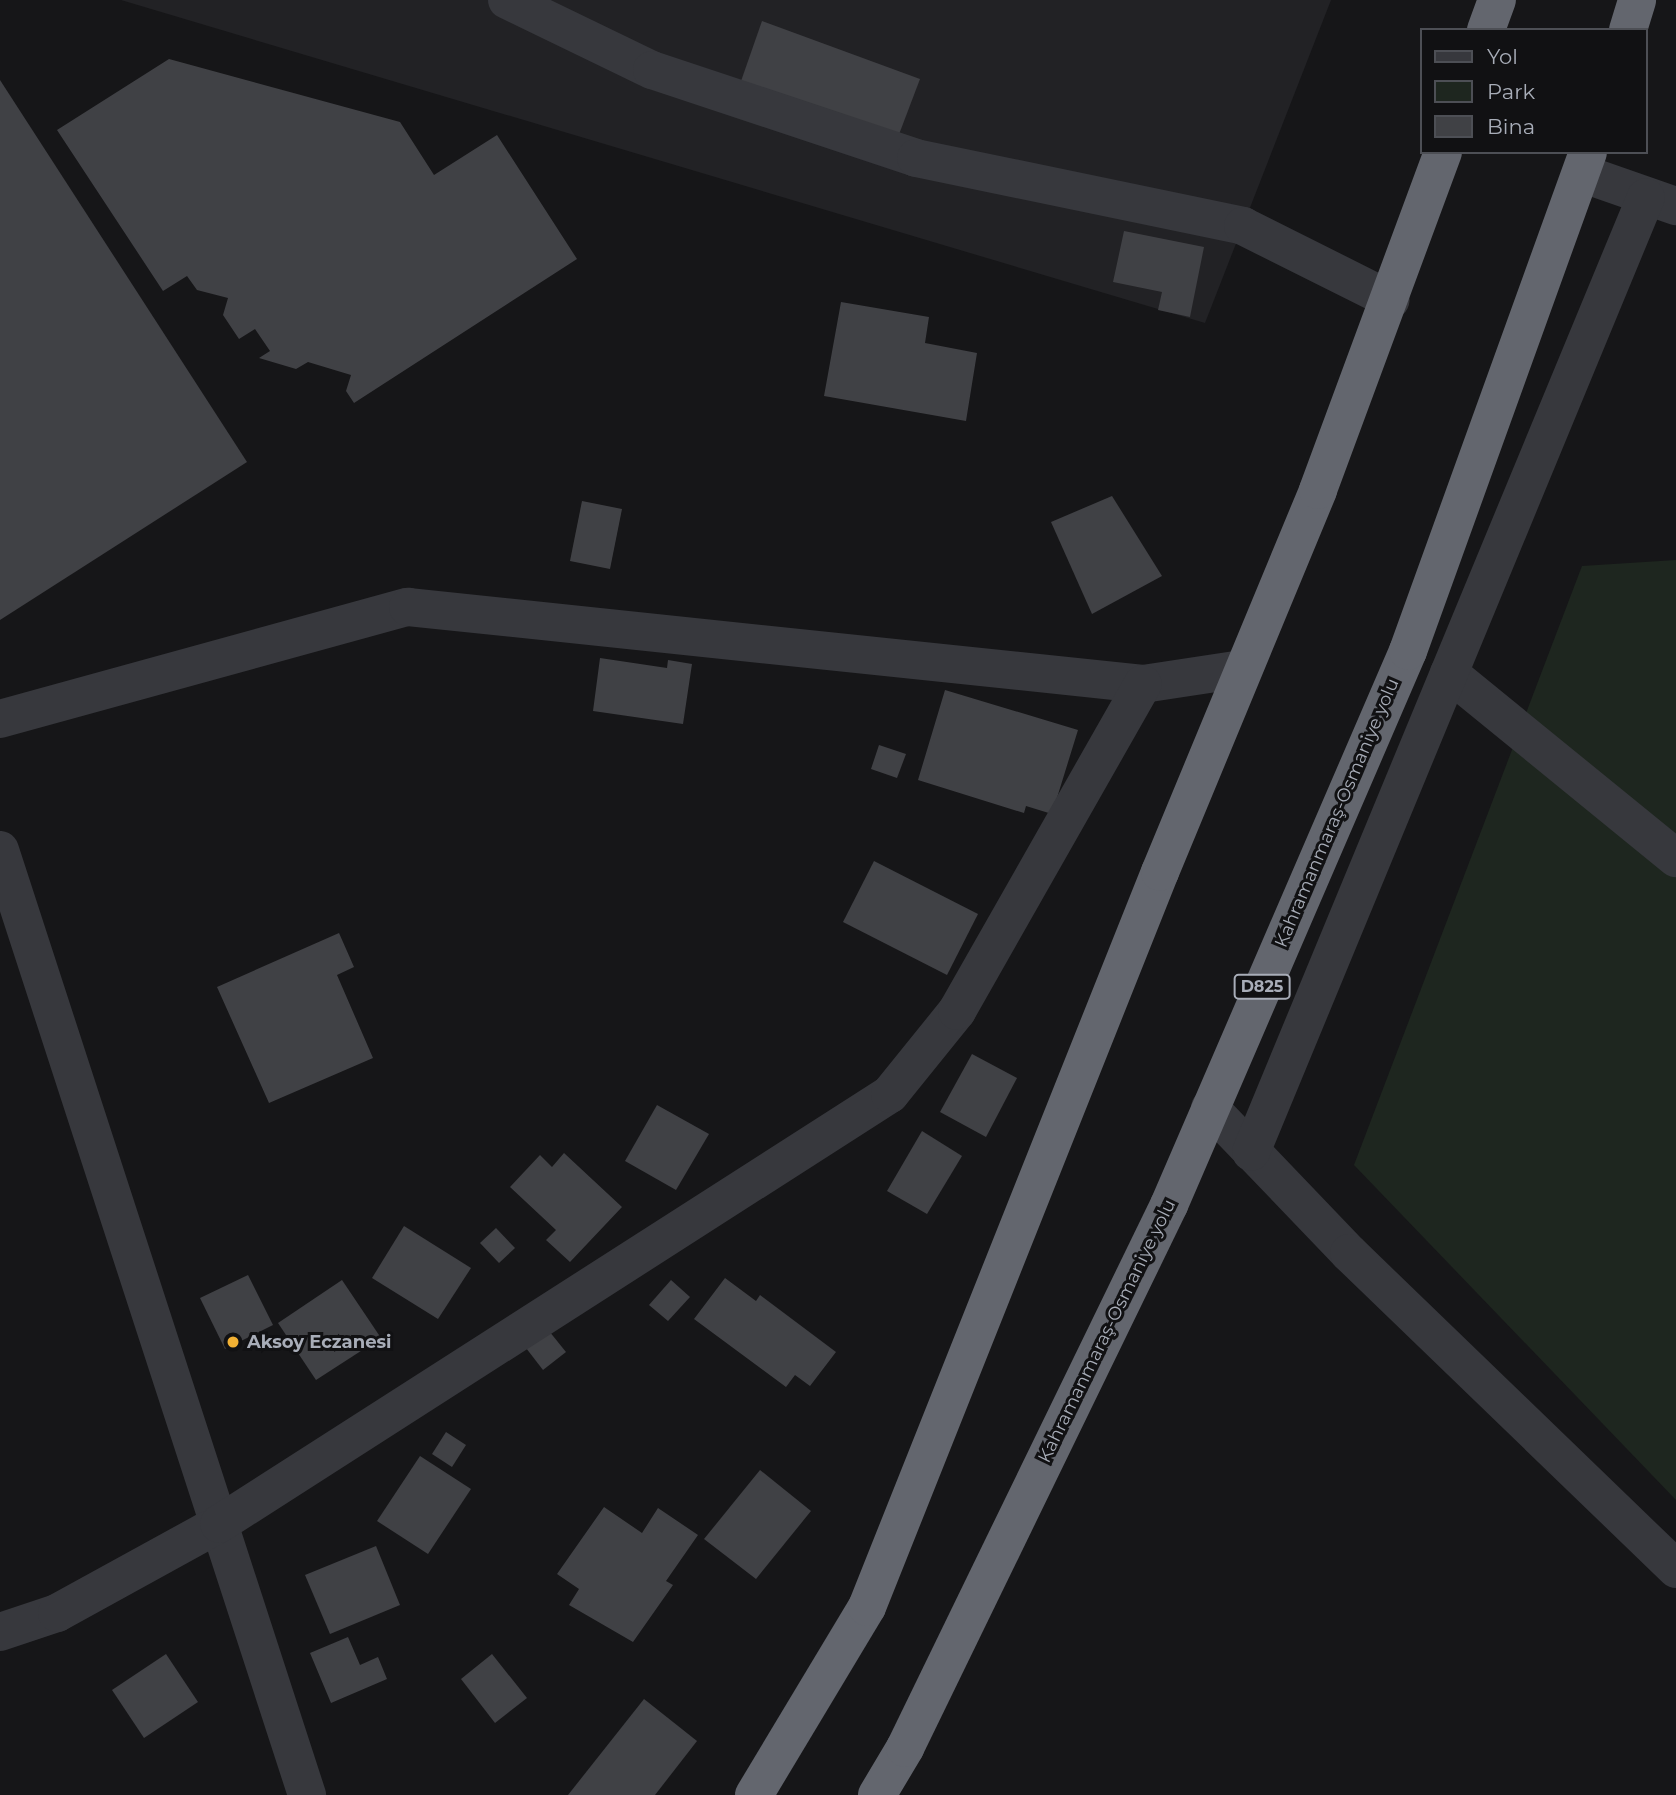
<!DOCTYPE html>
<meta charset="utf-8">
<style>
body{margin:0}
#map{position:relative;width:1676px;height:1795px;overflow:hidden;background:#161618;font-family:Montserrat,sans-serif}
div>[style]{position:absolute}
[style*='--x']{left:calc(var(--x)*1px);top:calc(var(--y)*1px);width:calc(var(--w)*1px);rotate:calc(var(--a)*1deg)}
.built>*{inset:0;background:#222225}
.green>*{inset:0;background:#1e261f}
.building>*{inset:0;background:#404145}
.minor>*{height:38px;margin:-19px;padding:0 19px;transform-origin:19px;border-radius:19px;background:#37383d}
.highway>*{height:38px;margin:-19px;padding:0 19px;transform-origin:19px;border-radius:19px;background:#63666e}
.dots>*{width:19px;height:19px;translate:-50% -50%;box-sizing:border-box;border:4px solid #111113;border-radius:50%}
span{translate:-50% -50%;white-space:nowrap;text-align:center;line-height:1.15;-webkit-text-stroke:6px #111113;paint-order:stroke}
.shield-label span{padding:2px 5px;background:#111113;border:2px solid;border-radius:5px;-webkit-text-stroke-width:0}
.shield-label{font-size:16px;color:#a8adb8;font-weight:700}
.street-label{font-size:18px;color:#a8adb8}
.poi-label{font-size:18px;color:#a8adb8;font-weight:700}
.left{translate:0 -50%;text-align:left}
.legend{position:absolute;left:1420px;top:28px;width:228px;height:126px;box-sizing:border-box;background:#111113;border:2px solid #4d4f55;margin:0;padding:9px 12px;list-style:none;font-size:21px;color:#a8adb8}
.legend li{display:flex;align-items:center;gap:14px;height:35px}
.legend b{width:35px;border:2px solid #4d4f55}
</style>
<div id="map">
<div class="built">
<div style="clip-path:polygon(121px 0,1331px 0,1205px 323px)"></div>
</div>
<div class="green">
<div style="clip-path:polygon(1676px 560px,1676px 1500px,1354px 1165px,1582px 566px)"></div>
</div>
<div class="building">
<div style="clip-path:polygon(762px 21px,920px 79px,898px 137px,740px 84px)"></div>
<div style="clip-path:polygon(169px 59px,400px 122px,434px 175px,497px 135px,577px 259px,354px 403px,346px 391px,351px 375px,308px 362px,296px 369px,259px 358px,270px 351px,255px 329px,239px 339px,223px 315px,228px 298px,197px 290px,187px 276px,163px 291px,57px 130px)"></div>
<div style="clip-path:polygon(0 80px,247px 462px,0 620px)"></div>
<div style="clip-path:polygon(1124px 231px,1204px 247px,1190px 317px,1158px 310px,1162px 292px,1113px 282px)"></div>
<div style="clip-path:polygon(841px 302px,929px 317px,925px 343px,977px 353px,966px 421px,824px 396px)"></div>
<div style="clip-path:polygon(1112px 496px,1162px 576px,1092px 614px,1051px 522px)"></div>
<div style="clip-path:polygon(582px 501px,622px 509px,610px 569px,570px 561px)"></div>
<div style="clip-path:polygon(600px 658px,667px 668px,668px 660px,692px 664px,683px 724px,593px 711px)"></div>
<div style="clip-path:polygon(945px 690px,1078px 730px,1052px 814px,1026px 806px,1024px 813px,918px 780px)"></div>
<div style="clip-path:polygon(879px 745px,906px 754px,897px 778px,871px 769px)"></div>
<div style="clip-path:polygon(874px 861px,978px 914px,947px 975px,843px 922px)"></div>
<div style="clip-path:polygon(339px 933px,354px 967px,337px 975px,373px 1058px,269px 1103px,217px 987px)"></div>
<div style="clip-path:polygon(972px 1054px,1017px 1078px,986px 1137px,940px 1112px)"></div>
<div style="clip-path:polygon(657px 1105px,709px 1134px,676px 1190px,625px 1161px)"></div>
<div style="clip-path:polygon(922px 1131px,962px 1156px,927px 1214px,887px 1191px)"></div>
<div style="clip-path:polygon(564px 1153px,622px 1207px,570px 1262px,546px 1240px,556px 1230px,510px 1187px,540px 1155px,552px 1167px)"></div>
<div style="clip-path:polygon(404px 1226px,471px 1268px,438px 1319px,372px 1278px)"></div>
<div style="clip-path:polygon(496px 1228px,515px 1248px,499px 1263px,480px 1243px)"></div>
<div style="clip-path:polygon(248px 1275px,273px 1325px,225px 1349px,200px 1298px)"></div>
<div style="clip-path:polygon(725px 1278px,756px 1301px,760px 1295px,836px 1352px,810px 1386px,795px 1375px,786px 1387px,694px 1319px)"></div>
<div style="clip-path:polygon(342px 1280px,381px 1338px,316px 1380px,278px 1323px)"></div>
<div style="clip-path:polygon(671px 1280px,690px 1297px,668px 1321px,649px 1305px)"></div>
<div style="clip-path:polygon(549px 1331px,566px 1352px,543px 1370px,526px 1348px)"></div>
<div style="clip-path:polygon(446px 1432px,466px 1445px,452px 1467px,432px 1454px)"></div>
<div style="clip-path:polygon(420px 1456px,471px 1489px,428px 1554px,377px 1521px)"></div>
<div style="clip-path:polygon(760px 1470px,811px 1511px,756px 1579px,704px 1539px)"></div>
<div style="clip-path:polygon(604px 1507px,642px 1533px,658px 1508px,698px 1535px,666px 1581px,673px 1585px,633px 1642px,569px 1605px,579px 1589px,557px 1574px)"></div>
<div style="clip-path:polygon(376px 1546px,400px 1605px,330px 1634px,305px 1575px)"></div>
<div style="clip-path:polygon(348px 1637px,360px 1665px,378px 1657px,387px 1679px,331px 1703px,310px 1653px)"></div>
<div style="clip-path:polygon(166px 1654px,198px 1702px,144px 1738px,112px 1690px)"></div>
<div style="clip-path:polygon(492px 1654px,527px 1698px,495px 1723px,461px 1679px)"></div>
<div style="clip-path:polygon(644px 1699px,697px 1741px,655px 1795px,568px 1795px)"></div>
</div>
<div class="minor">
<div style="--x:507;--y:0;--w:161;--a:25.8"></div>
<div style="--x:652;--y:70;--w:278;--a:18.4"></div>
<div style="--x:916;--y:158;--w:334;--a:11.7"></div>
<div style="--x:1243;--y:226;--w:165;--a:26.6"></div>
<div style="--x:1581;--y:173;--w:101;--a:19.2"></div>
<div style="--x:1449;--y:673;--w:293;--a:39.2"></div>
<div style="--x:0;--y:719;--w:423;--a:-15.4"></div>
<div style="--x:408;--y:607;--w:739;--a:5.98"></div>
<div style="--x:1143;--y:684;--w:100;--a:-8.6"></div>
<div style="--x:0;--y:850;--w:994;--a:72"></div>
<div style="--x:1210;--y:1108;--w:201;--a:46.2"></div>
<div style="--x:1349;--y:1253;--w:455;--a:44"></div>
<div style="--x:1251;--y:1152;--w:1033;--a:-67.53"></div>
<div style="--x:0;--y:1632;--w:60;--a:-18.4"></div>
<div style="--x:57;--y:1613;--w:185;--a:-28.8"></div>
<div style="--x:219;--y:1524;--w:797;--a:-32.65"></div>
<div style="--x:890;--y:1094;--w:107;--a:-51.1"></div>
<div style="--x:957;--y:1011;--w:376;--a:-60.4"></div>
</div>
<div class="highway">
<div style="--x:1486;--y:30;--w:32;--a:-70"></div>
<div style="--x:1628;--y:30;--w:31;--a:-73"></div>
<div style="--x:754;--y:1795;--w:219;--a:-59"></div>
<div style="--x:867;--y:1607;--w:791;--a:-68.27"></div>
<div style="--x:1160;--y:872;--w:413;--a:-67.5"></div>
<div style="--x:1318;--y:490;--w:360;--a:-69.7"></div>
<div style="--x:877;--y:1795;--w:55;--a:-59.2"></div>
<div style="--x:905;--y:1748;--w:604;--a:-64.07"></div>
<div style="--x:1169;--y:1205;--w:603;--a:-66.66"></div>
<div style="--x:1408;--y:651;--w:530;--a:-70.16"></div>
</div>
<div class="dots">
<div style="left:233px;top:1342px;background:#f2b134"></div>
</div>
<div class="shield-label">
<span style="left:1262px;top:987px">D825</span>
</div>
<div class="street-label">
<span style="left:1337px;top:813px;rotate:-67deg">Kahramanmaraş-Osmaniye yolu</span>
<span style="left:1107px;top:1331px;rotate:-64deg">Kahramanmaraş-Osmaniye yolu</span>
</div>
<div class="poi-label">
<span class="left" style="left:247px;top:1342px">Aksoy Eczanesi</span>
</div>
<ul class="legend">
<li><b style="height:9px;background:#37383d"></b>Yol</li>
<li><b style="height:19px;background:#1e261f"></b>Park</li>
<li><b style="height:19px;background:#404145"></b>Bina</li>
</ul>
</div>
